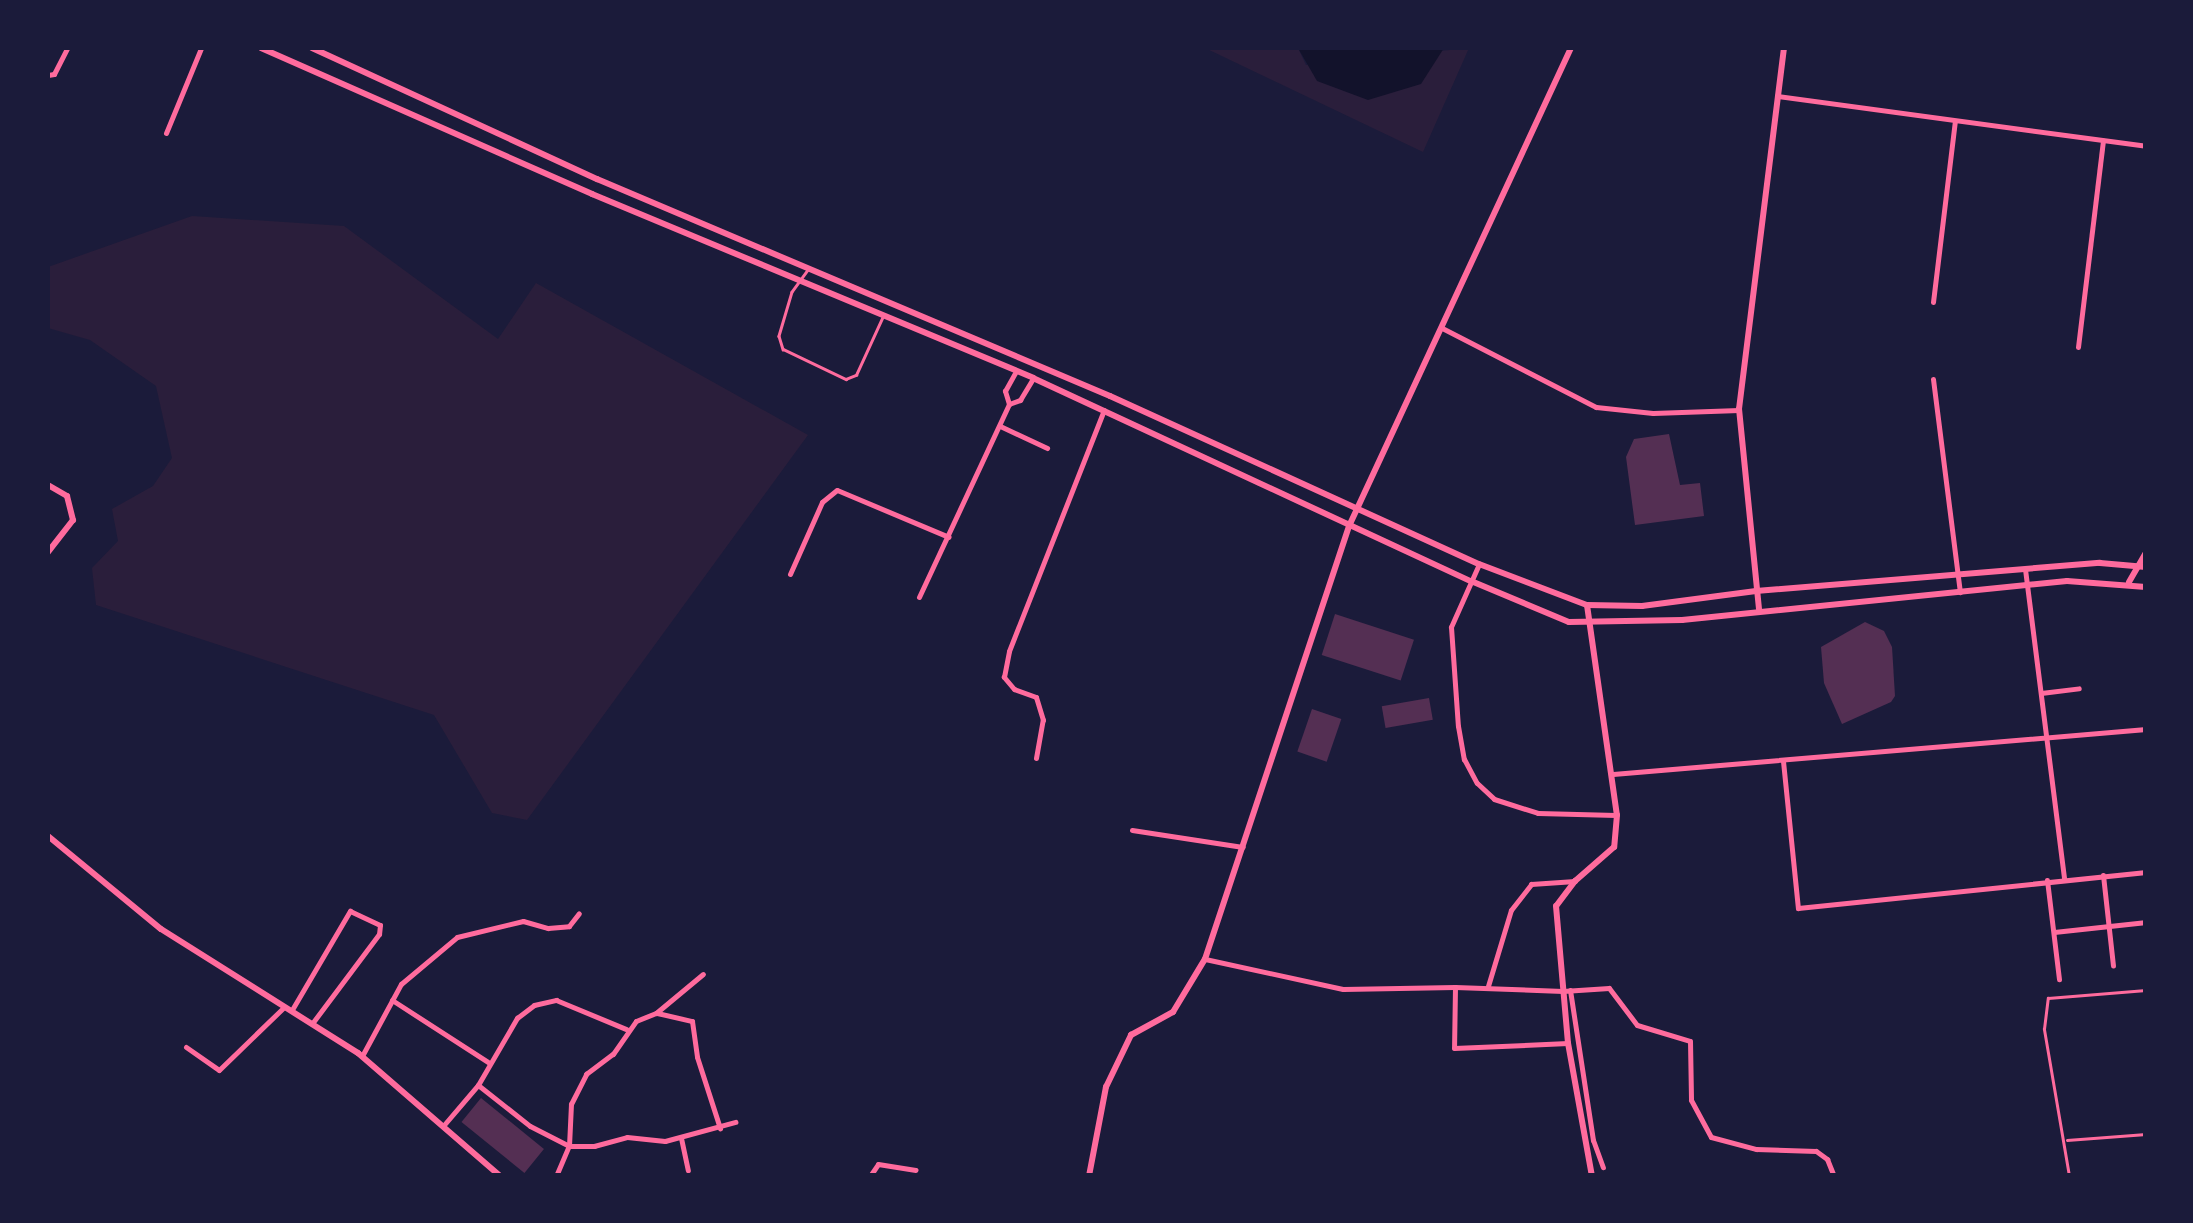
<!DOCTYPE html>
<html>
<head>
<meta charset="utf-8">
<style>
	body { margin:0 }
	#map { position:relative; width:2193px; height:1223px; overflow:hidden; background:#1b1b3a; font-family:"Golos Text",sans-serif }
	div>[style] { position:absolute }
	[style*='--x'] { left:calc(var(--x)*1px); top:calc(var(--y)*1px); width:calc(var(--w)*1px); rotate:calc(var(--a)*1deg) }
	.green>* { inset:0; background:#2a1e3b }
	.water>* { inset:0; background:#12122b }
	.building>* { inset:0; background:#542f53; transform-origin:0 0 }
	.service>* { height:2.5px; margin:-1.25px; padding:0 1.25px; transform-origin:1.25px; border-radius:1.25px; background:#ff6b9d }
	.minor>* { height:5px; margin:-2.5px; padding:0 2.5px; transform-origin:2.5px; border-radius:2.5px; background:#ff6b9d }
	.tertiary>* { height:6px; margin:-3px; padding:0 3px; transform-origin:3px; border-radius:3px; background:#ff6b9d }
	.secondary>* { height:6px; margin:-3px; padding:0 3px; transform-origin:3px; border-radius:3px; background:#ff6b9d }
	span { translate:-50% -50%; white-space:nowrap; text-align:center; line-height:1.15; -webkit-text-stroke:8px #1b1b3a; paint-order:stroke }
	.frame { position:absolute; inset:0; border:50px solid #1b1b3a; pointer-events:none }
</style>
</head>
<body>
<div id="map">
	<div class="green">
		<div style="clip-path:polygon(1205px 48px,1298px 48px,1306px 65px,1469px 48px,1423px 152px)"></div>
		<div style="clip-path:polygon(192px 216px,344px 226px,498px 339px,536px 283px,808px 435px,527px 820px,492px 813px,434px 715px,96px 605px,92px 568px,118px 541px,112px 509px,153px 486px,172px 458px,156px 386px,90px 340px,48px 328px,48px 267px)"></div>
	</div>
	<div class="water">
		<div style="clip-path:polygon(1298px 48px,1444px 48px,1421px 84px,1368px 100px,1317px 81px)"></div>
	</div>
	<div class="building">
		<div style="clip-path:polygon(1669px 434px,1680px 485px,1700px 483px,1704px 516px,1635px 525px,1626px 457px,1634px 439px)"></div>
		<div style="left:1335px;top:614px;width:83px;height:43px;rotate:18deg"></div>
		<div style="clip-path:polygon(1865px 622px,1884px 631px,1892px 647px,1895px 696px,1891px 702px,1842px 724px,1824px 683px,1821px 647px)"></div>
		<div style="left:1429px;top:698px;width:22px;height:48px;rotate:80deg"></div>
		<div style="left:1312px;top:709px;width:31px;height:45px;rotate:19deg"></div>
		<div style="left:481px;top:1098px;width:81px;height:31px;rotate:39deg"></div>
	</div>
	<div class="service">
		<div style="--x:808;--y:270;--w:27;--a:126"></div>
		<div style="--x:792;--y:292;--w:46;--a:106.5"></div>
		<div style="--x:779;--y:336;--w:14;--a:73"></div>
		<div style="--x:783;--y:349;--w:70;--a:25.5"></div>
		<div style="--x:846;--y:379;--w:11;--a:-22"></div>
		<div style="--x:856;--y:375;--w:65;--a:-65.4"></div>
		<div style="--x:2067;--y:1140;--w:79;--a:-4.3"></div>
		<div style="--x:2069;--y:1176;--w:149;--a:-99.7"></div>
		<div style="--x:2044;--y:1029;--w:31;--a:-83"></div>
		<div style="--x:2048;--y:998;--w:98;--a:-4.7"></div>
	</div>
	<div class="minor">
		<div style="--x:48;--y:75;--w:6;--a:-9"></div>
		<div style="--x:54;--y:74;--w:29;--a:-63"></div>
		<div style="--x:1777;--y:96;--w:372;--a:7.7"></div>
		<div style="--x:166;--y:133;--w:92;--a:-67.6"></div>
		<div style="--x:1933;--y:302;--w:182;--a:-83.1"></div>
		<div style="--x:1442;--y:328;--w:173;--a:27.2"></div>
		<div style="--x:1596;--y:407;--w:57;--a:6"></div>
		<div style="--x:1653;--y:413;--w:86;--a:-2"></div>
		<div style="--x:2078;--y:347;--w:208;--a:-83.1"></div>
		<div style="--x:1933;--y:379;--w:215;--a:82.8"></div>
		<div style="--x:1009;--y:404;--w:14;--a:-107"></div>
		<div style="--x:1005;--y:391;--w:23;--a:-61"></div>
		<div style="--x:1000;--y:426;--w:52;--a:25.1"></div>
		<div style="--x:1479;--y:564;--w:69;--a:114"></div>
		<div style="--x:1451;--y:627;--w:99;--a:86"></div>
		<div style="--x:1458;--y:726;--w:34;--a:80"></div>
		<div style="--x:1464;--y:759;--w:27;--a:62"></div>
		<div style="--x:1477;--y:783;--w:23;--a:43"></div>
		<div style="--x:1494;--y:799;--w:46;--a:17.7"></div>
		<div style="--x:1538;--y:813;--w:78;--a:1.5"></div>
		<div style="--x:2025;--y:569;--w:312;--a:82.8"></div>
		<div style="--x:790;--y:574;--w:79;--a:-66"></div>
		<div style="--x:822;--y:502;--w:19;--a:-39"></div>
		<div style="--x:837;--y:490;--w:121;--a:22.8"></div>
		<div style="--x:919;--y:597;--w:213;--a:-65"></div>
		<div style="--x:1009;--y:404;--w:12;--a:-20"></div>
		<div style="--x:1020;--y:400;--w:26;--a:-59"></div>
		<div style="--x:2041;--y:693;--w:38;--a:-7"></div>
		<div style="--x:1036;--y:758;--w:39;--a:-80"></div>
		<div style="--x:1043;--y:720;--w:24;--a:-107"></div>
		<div style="--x:1036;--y:697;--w:23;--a:-160"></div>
		<div style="--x:1014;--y:689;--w:16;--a:-130"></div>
		<div style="--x:1004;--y:677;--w:26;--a:-79"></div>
		<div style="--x:1009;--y:651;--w:259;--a:-68.5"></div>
		<div style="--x:1783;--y:761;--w:148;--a:84.2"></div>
		<div style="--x:1798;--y:908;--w:350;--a:-5.9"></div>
		<div style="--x:1613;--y:774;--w:535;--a:-4.83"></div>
		<div style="--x:1132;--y:830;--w:112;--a:8.7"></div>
		<div style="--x:2103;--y:875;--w:91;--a:83.7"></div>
		<div style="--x:2047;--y:880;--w:100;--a:83.1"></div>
		<div style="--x:2054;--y:932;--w:93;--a:-6.2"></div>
		<div style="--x:1205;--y:959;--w:141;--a:12.3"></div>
		<div style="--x:1343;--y:989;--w:112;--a:-1"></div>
		<div style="--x:1455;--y:987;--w:61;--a:90.9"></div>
		<div style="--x:1454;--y:1048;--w:114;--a:-2.5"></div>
		<div style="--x:1488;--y:986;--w:79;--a:-73.2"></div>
		<div style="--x:1511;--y:910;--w:33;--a:-52"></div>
		<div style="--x:1531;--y:884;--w:44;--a:-3.9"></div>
		<div style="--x:1455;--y:987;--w:108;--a:2.1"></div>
		<div style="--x:1563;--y:991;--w:46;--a:-3.7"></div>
		<div style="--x:1609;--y:988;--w:46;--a:52.9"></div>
		<div style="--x:1637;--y:1025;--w:55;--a:16.8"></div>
		<div style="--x:1690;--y:1041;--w:59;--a:89"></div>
		<div style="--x:1691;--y:1100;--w:42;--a:61.6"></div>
		<div style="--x:1711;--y:1137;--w:47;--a:14.9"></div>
		<div style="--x:1756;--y:1149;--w:60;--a:1.9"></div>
		<div style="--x:1816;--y:1151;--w:14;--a:36"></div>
		<div style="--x:1827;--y:1159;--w:18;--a:68"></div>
		<div style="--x:1570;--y:990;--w:152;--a:81.3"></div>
		<div style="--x:1593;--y:1140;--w:29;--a:70"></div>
		<div style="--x:392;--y:1000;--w:114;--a:32.9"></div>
		<div style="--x:293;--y:1008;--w:113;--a:-59.6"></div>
		<div style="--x:350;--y:911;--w:33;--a:25"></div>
		<div style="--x:380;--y:925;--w:9;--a:96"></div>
		<div style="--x:379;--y:934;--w:109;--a:126.8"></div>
		<div style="--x:657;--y:1013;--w:36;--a:13"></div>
		<div style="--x:692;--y:1021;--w:36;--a:82"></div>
		<div style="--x:697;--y:1057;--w:75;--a:72.1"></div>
		<div style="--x:186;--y:1047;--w:40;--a:34.9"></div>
		<div style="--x:219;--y:1070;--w:91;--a:-44.1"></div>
		<div style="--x:362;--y:1056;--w:82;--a:-61.6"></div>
		<div style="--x:401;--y:984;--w:73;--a:-40"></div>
		<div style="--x:457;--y:937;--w:68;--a:-13.6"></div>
		<div style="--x:523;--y:921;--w:26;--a:16"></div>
		<div style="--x:548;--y:928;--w:21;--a:-5"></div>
		<div style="--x:569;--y:926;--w:16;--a:-52"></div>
		<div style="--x:478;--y:1085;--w:66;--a:38.3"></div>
		<div style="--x:530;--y:1126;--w:44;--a:27.1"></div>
		<div style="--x:569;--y:1146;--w:25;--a:0"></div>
		<div style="--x:594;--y:1146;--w:34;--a:-15"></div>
		<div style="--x:627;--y:1137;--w:38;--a:6"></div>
		<div style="--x:665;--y:1141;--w:73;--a:-15.2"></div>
		<div style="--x:443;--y:1126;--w:54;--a:-49.5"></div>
		<div style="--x:478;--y:1085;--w:78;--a:-59.8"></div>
		<div style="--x:517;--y:1018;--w:21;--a:-37"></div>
		<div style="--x:534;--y:1005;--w:23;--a:-13"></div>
		<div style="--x:556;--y:1000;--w:76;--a:22.5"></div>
		<div style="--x:681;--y:1138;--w:33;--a:78"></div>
		<div style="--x:556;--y:1176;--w:33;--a:-67"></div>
		<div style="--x:569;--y:1146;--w:42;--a:-87.3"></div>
		<div style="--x:571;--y:1104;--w:34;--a:-63"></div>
		<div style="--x:586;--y:1074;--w:34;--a:-37"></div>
		<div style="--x:613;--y:1054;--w:40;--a:-55.1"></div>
		<div style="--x:636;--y:1021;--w:22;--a:-22"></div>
		<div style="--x:656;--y:1013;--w:61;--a:-39.7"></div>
		<div style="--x:870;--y:1176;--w:14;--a:-56"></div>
		<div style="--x:878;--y:1164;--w:38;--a:9"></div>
	</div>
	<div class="tertiary">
		<div style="--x:2129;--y:582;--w:34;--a:-60"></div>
		<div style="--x:1587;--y:605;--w:212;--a:81.9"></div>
		<div style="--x:1617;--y:815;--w:32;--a:95"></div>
		<div style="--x:1614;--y:847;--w:52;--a:138.9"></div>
		<div style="--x:1575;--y:881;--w:31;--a:127"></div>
		<div style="--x:1556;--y:906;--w:138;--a:85"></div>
		<div style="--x:1568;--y:1043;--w:135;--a:79.8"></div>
		<div style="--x:1759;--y:609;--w:201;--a:-95.7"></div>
		<div style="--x:1739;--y:409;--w:364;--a:-82.9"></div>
		<div style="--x:1089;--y:1176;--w:91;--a:-79.2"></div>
		<div style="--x:1106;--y:1087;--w:58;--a:-64.3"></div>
		<div style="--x:1131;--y:1035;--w:48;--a:-28.7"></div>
		<div style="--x:1173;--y:1012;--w:62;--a:-58.9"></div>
		<div style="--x:1205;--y:959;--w:459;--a:-71.6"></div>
	</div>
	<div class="secondary">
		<div style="--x:261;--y:48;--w:362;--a:23.8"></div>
		<div style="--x:592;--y:194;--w:478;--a:22.6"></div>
		<div style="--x:1033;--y:378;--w:483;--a:24.9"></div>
		<div style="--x:1471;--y:581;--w:106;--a:22.7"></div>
		<div style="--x:1569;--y:622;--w:113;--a:-1"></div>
		<div style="--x:1682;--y:620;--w:387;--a:-5.8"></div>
		<div style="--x:2067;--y:581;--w:79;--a:4.3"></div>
		<div style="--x:312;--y:48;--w:314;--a:24.7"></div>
		<div style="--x:597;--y:179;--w:557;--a:22.93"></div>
		<div style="--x:1110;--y:396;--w:405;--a:24.5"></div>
		<div style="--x:1479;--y:564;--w:116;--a:20.8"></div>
		<div style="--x:1587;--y:605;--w:55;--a:1"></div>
		<div style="--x:1642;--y:606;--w:115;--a:-7.5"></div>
		<div style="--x:1756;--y:591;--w:345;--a:-4.7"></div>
		<div style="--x:2100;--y:563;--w:46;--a:5"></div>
		<div style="--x:48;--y:485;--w:22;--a:30"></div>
		<div style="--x:67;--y:496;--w:25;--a:76"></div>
		<div style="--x:73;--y:520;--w:41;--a:128"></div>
		<div style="--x:1350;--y:524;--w:525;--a:-65.1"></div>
		<div style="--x:48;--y:836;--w:146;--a:39.5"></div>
		<div style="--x:161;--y:929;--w:233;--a:32.2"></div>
		<div style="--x:358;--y:1053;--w:188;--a:40.9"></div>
	</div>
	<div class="frame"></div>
</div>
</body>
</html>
